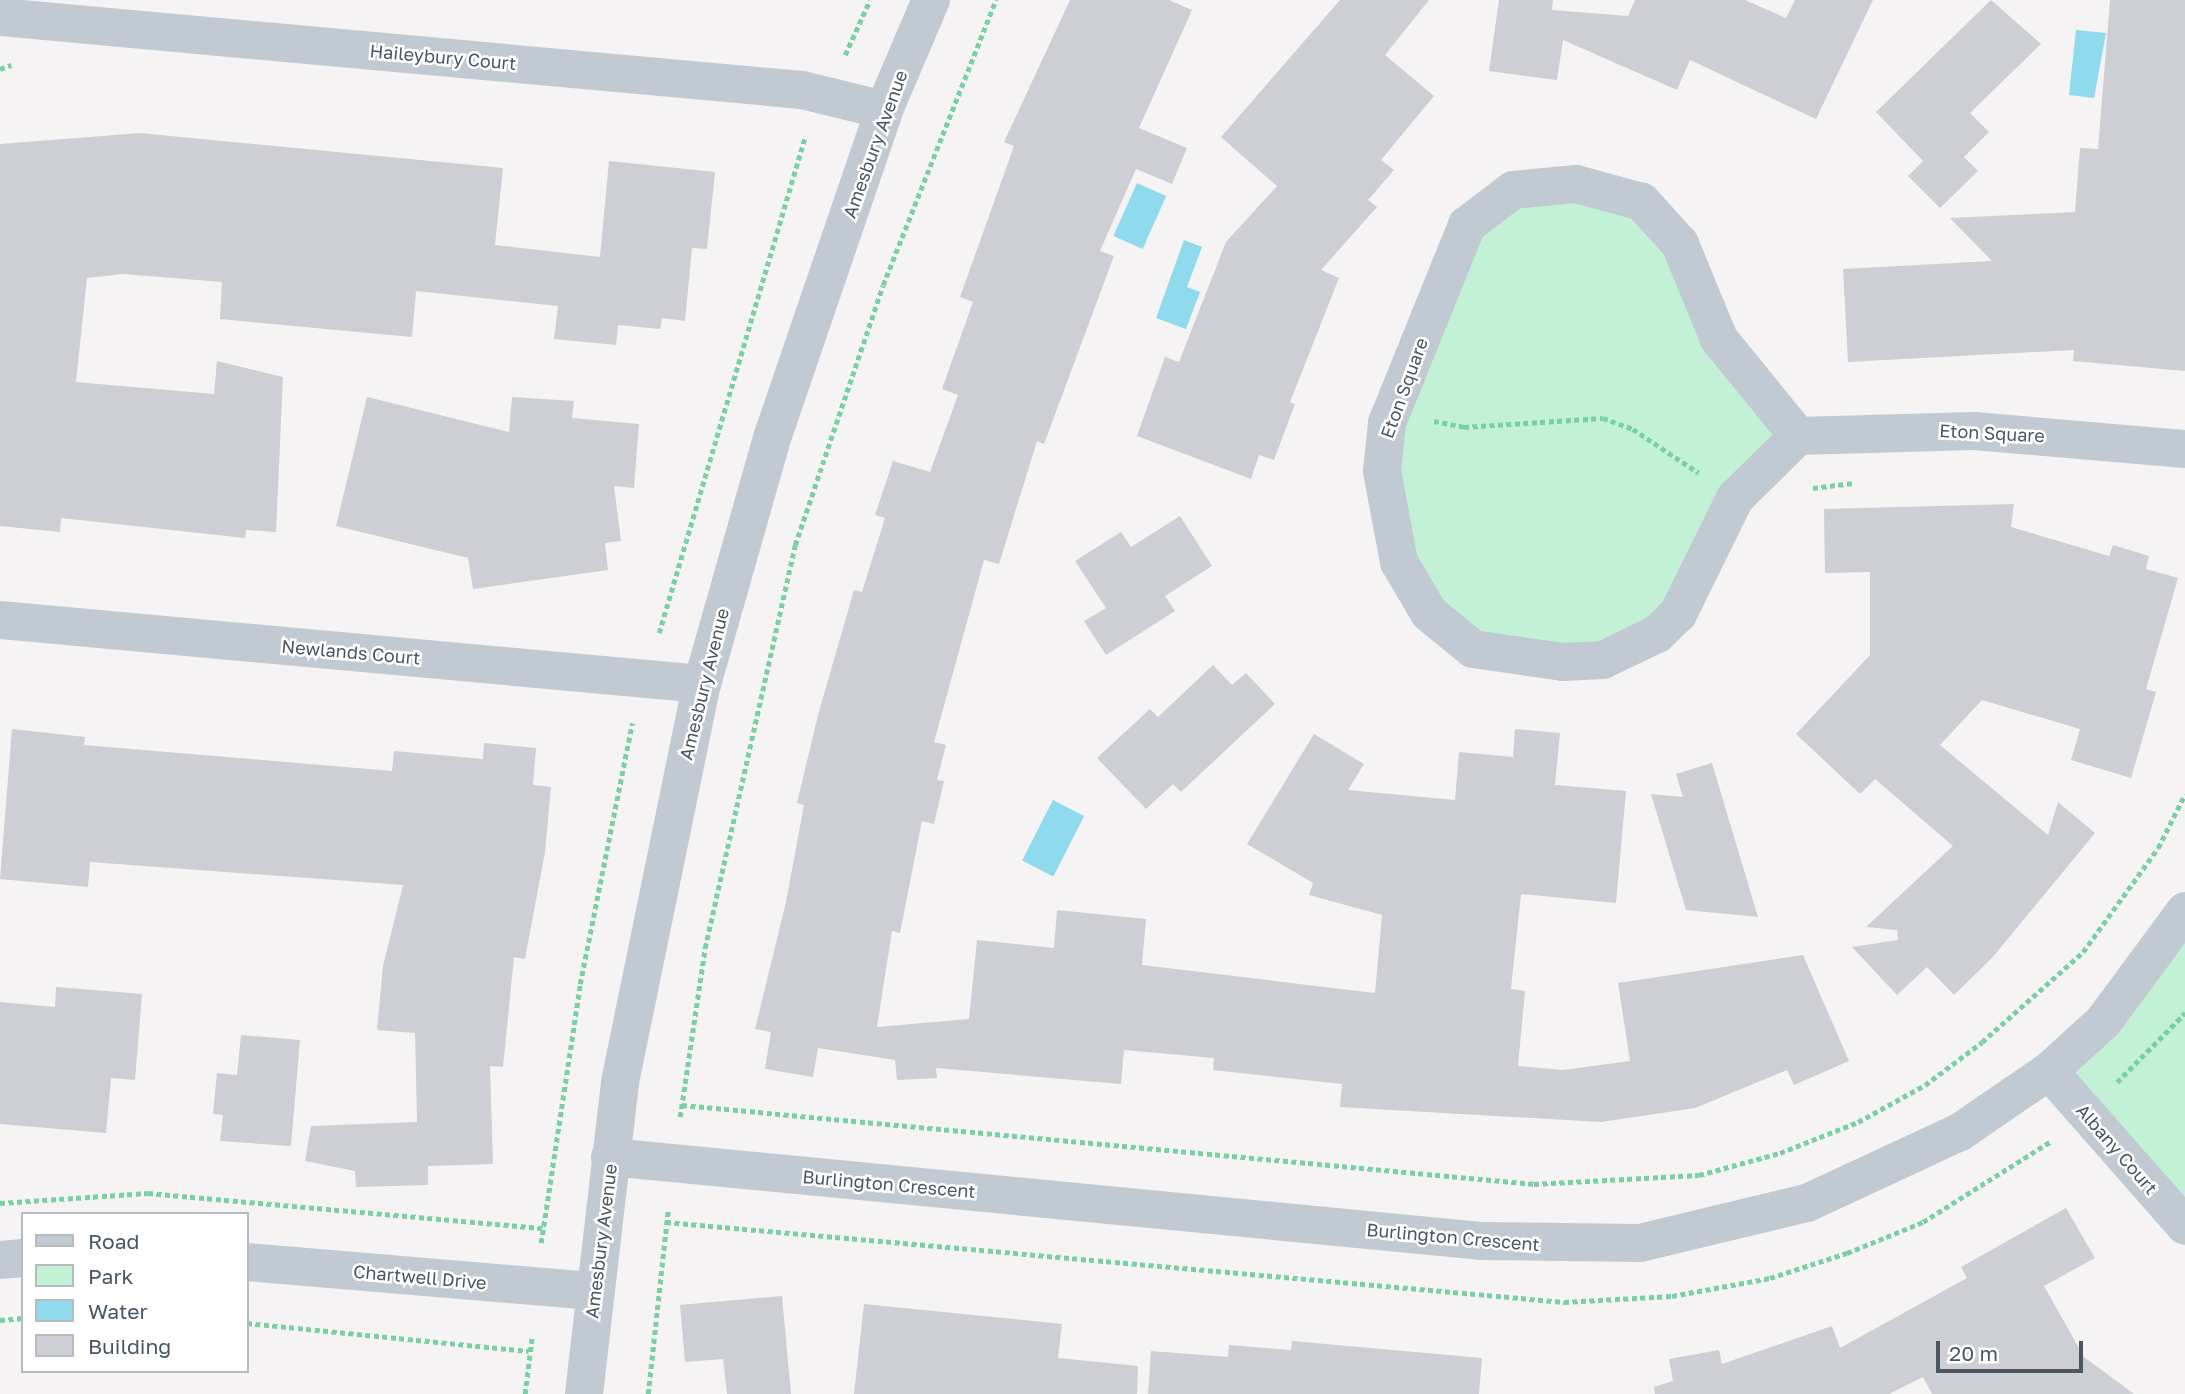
<!DOCTYPE html>
<html>
<head>
<meta charset="utf-8">
<style>
	body { margin:0 }
	#map { position:relative; width:2185px; height:1394px; overflow:hidden; background:#f5f3f3; font-family:"Golos Text",sans-serif }
	div>[style] { position:absolute }
	[style*='--x'] { left:calc(var(--x)*1px); top:calc(var(--y)*1px); width:calc(var(--w)*1px); rotate:calc(var(--a)*1deg) }
	.green>* { inset:0; background:#c3f1d5 }
	.water>* { inset:0; background:#90daee; transform-origin:0 0 }
	.building>* { inset:0; background:#cdcfd5 }
	.path>* { height:4.5px; margin-top:-2.25px; transform-origin:0; background:repeating-linear-gradient(90deg,#7ad0a6 0 5px,transparent 0 8.5px) }
	.minor>* { height:38px; margin:-19px; padding:0 19px; transform-origin:19px; border-radius:19px; background:#c1cad2 }
	span { translate:-50% -50%; white-space:nowrap; text-align:center; line-height:1.15; -webkit-text-stroke:5px #fff; paint-order:stroke }
	.street-label { font-size:18px; color:#4a5661 }
	.legend { position:absolute; left:21px; top:1212px; width:228px; height:161px; box-sizing:border-box; background:#fff; border:2px solid #b7bbc0; margin:0; padding:9px 12px; list-style:none; font-size:21px; color:#4a5661 }
	.legend li { display:flex; align-items:center; gap:14px; height:35px }
	.legend b { width:35px; border:2px solid #b7bbc0 }
	.scale { position:absolute; left:1936px; top:1341px; width:147px; height:32px; box-sizing:border-box; border:4px solid #4a5661; border-top:0; padding-left:9px; font-size:21px; line-height:24px; white-space:nowrap; color:#4a5661; -webkit-text-stroke:5px #fff; paint-order:stroke }
</style>
</head>
<body>
<div id="map">
	<div class="green">
		<div style="clip-path:polygon(1622px 192px,1798px 436px,1678px 614px,1563px 662px,1429px 613px,1382px 471px,1487px 206px)"></div>
		<div style="clip-path:polygon(2185px 911px,2185px 1226px,2049px 1071px)"></div>
	</div>
	<div class="water">
		<div style="clip-path:polygon(2076px 30px,2106px 33px,2094px 98px,2069px 95px)"></div>
		<div style="left:1137px;top:183px;width:32px;height:58px;rotate:24deg"></div>
		<div style="clip-path:polygon(1184px 240px,1202px 247px,1187px 287px,1200px 292px,1186px 329px,1156px 318px)"></div>
		<div style="left:1053px;top:800px;width:35px;height:68px;rotate:27deg"></div>
	</div>
	<div class="building">
		<div style="clip-path:polygon(1070px 0,1169px 0,1192px 10px,1139px 128px,1187px 148px,1172px 184px,1136px 169px,1100px 251px,1114px 256px,1044px 444px,1037px 441px,999px 564px,984px 560px,934px 742px,946px 745px,937px 780px,944px 781px,934px 824px,922px 821px,900px 933px,892px 931px,877px 1027px,969px 1019px,977px 940px,1054px 948px,1057px 910px,1146px 919px,1142px 965px,1375px 993px,1382px 915px,1309px 895px,1313px 883px,1247px 844px,1314px 734px,1364px 764px,1348px 790px,1455px 800px,1459px 752px,1513px 757px,1515px 729px,1560px 733px,1555px 785px,1626px 791px,1616px 903px,1521px 894px,1511px 989px,1525px 991px,1518px 1066px,1563px 1070px,1630px 1061px,1618px 983px,1803px 955px,1849px 1061px,1794px 1085px,1787px 1070px,1695px 1108px,1601px 1122px,1340px 1107px,1342px 1084px,1213px 1070px,1214px 1058px,1124px 1050px,1121px 1084px,936px 1068px,937px 1078px,897px 1080px,895px 1060px,818px 1048px,813px 1077px,765px 1069px,771px 1032px,755px 1029px,786px 902px,804px 805px,797px 803px,818px 715px,854px 590px,862px 592px,885px 518px,875px 515px,893px 461px,930px 472px,958px 395px,942px 389px,973px 302px,960px 297px,1014px 146px,1004px 142px)"></div>
		<div style="clip-path:polygon(1340px 0,1429px 0,1385px 55px,1434px 96px,1381px 160px,1394px 170px,1368px 200px,1377px 207px,1321px 270px,1339px 278px,1290px 402px,1295px 404px,1274px 460px,1259px 455px,1251px 479px,1137px 436px,1165px 357px,1179px 362px,1226px 242px,1277px 186px,1221px 137px)"></div>
		<div style="clip-path:polygon(1499px 0,1553px 0,1552px 10px,1628px 16px,1635px 0,1745px 0,1786px 18px,1795px 0,1873px 0,1816px 119px,1690px 60px,1677px 90px,1563px 40px,1557px 80px,1489px 71px)"></div>
		<div style="clip-path:polygon(1991px 0,2041px 44px,1970px 113px,1989px 132px,1964px 157px,1978px 171px,1940px 208px,1908px 176px,1923px 161px,1876px 112px)"></div>
		<div style="clip-path:polygon(2110px 0,2185px 0,2185px 371px,2073px 361px,2074px 350px,1848px 362px,1843px 269px,1992px 261px,1950px 218px,2075px 212px,2080px 148px,2098px 149px)"></div>
		<div style="clip-path:polygon(140px 133px,503px 168px,495px 245px,600px 257px,609px 161px,715px 172px,707px 249px,692px 248px,685px 321px,662px 318px,660px 329px,618px 325px,616px 345px,554px 339px,558px 306px,416px 291px,412px 337px,220px 319px,222px 282px,123px 274px,87px 278px,76px 382px,214px 394px,217px 361px,283px 377px,276px 532px,246px 530px,245px 538px,61px 518px,60px 532px,0 526px,0 144px)"></div>
		<div style="clip-path:polygon(367px 397px,509px 432px,512px 397px,574px 401px,572px 418px,639px 424px,634px 488px,614px 486px,621px 541px,605px 543px,608px 570px,473px 589px,468px 558px,336px 526px)"></div>
		<div style="clip-path:polygon(2014px 504px,2011px 527px,2109px 556px,2113px 545px,2149px 556px,2146px 569px,2178px 578px,2146px 689px,2156px 692px,2131px 778px,2071px 760px,2080px 729px,1982px 700px,1940px 745px,2048px 835px,2058px 802px,2095px 833px,1992px 958px,1954px 995px,1927px 967px,1897px 995px,1852px 947px,1898px 940px,1897px 930px,1866px 927px,1953px 846px,1875px 779px,1860px 794px,1796px 734px,1870px 655px,1870px 572px,1825px 573px,1824px 509px)"></div>
		<div style="clip-path:polygon(1180px 516px,1212px 566px,1165px 596px,1175px 611px,1106px 655px,1084px 621px,1106px 608px,1075px 561px,1121px 532px,1131px 547px)"></div>
		<div style="clip-path:polygon(1213px 665px,1232px 685px,1246px 673px,1275px 704px,1181px 792px,1173px 784px,1146px 809px,1097px 758px,1150px 709px,1158px 717px)"></div>
		<div style="clip-path:polygon(12px 729px,85px 737px,84px 745px,392px 771px,394px 751px,483px 759px,484px 743px,536px 748px,533px 785px,551px 787px,545px 852px,525px 959px,514px 957px,503px 1067px,490px 1066px,493px 1164px,428px 1166px,428px 1185px,356px 1187px,355px 1171px,305px 1161px,311px 1126px,417px 1122px,415px 1033px,377px 1030px,383px 966px,403px 885px,90px 862px,88px 887px,0 879px)"></div>
		<div style="clip-path:polygon(1712px 763px,1729px 820px,1758px 917px,1686px 910px,1651px 794px,1683px 797px,1676px 774px)"></div>
		<div style="clip-path:polygon(56px 987px,142px 994px,135px 1080px,111px 1078px,106px 1133px,0 1124px,0 1002px,55px 1007px)"></div>
		<div style="clip-path:polygon(241px 1035px,300px 1040px,291px 1146px,220px 1141px,223px 1115px,213px 1114px,217px 1073px,237px 1075px)"></div>
		<div style="clip-path:polygon(2066px 1208px,2095px 1258px,2044px 1286px,2084px 1357px,2134px 1394px,1932px 1394px,1923px 1377px,1889px 1394px,1655px 1394px,1654px 1387px,1673px 1381px,1669px 1359px,1719px 1350px,1722px 1364px,1832px 1326px,1840px 1348px,1967px 1278px,1961px 1267px)"></div>
		<div style="clip-path:polygon(782px 1296px,791px 1394px,727px 1394px,723px 1359px,685px 1362px,680px 1305px)"></div>
		<div style="clip-path:polygon(864px 1304px,1062px 1324px,1058px 1358px,1138px 1366px,1137px 1394px,854px 1394px)"></div>
		<div style="clip-path:polygon(1292px 1341px,1482px 1358px,1479px 1394px,1148px 1394px,1151px 1351px,1228px 1357px,1229px 1345px,1291px 1350px)"></div>
	</div>
	<div class="path">
		<div style="--x:845;--y:55;--w:60;--a:-65.6"></div>
		<div style="--x:0;--y:69;--w:12;--a:-20"></div>
		<div style="--x:1434;--y:421;--w:31;--a:11"></div>
		<div style="--x:1464;--y:427;--w:139;--a:-3.7"></div>
		<div style="--x:1603;--y:418;--w:32;--a:20"></div>
		<div style="--x:1633;--y:429;--w:79;--a:33.7"></div>
		<div style="--x:1813;--y:488;--w:40;--a:-7.1"></div>
		<div style="--x:659;--y:633;--w:517;--a:-73.6"></div>
		<div style="--x:2117;--y:1082;--w:97;--a:-45.4"></div>
		<div style="--x:682;--y:1105;--w:856;--a:5.3"></div>
		<div style="--x:1534;--y:1184;--w:165;--a:-3.1"></div>
		<div style="--x:1699;--y:1175;--w:84;--a:-15.2"></div>
		<div style="--x:1780;--y:1153;--w:84;--a:-21.7"></div>
		<div style="--x:1858;--y:1122;--w:77;--a:-28.9"></div>
		<div style="--x:1925;--y:1085;--w:71;--a:-37"></div>
		<div style="--x:1982;--y:1042;--w:135;--a:-41.7"></div>
		<div style="--x:2083;--y:952;--w:128;--a:-54.2"></div>
		<div style="--x:2158;--y:848;--w:60;--a:-63.4"></div>
		<div style="--x:680;--y:1117;--w:171;--a:-81.6"></div>
		<div style="--x:705;--y:948;--w:413;--a:-77.4"></div>
		<div style="--x:795;--y:545;--w:274;--a:-71.3"></div>
		<div style="--x:883;--y:285;--w:307;--a:-68.4"></div>
		<div style="--x:0;--y:1203;--w:148;--a:-3.9"></div>
		<div style="--x:148;--y:1193;--w:397;--a:5.1"></div>
		<div style="--x:666;--y:1222;--w:902;--a:5.09"></div>
		<div style="--x:1564;--y:1302;--w:108;--a:-3.2"></div>
		<div style="--x:1672;--y:1296;--w:100;--a:-10.4"></div>
		<div style="--x:1770;--y:1278;--w:81;--a:-18"></div>
		<div style="--x:1847;--y:1253;--w:82;--a:-22.2"></div>
		<div style="--x:1923;--y:1222;--w:151;--a:-32.3"></div>
		<div style="--x:541;--y:1243;--w:262;--a:-81.4"></div>
		<div style="--x:580;--y:984;--w:266;--a:-78.7"></div>
		<div style="--x:0;--y:1320;--w:23;--a:-5"></div>
		<div style="--x:247;--y:1323;--w:283;--a:5.7"></div>
		<div style="--x:525;--y:1394;--w:58;--a:-83.1"></div>
		<div style="--x:648;--y:1394;--w:186;--a:-83.8"></div>
	</div>
	<div class="minor">
		<div style="--x:0;--y:17;--w:805;--a:5.2"></div>
		<div style="--x:802;--y:90;--w:84;--a:13.7"></div>
		<div style="--x:1798;--y:436;--w:125;--a:-129.2"></div>
		<div style="--x:1719;--y:339;--w:103;--a:-112.3"></div>
		<div style="--x:1680;--y:244;--w:57;--a:-132.1"></div>
		<div style="--x:1642;--y:202;--w:68;--a:-164.7"></div>
		<div style="--x:1576;--y:184;--w:63;--a:174.6"></div>
		<div style="--x:1513;--y:190;--w:58;--a:142.7"></div>
		<div style="--x:1467;--y:225;--w:214;--a:112"></div>
		<div style="--x:1387;--y:423;--w:48;--a:95.9"></div>
		<div style="--x:1382;--y:471;--w:93;--a:79.4"></div>
		<div style="--x:1399;--y:562;--w:59;--a:59.5"></div>
		<div style="--x:1429;--y:613;--w:57;--a:39.3"></div>
		<div style="--x:1473;--y:649;--w:91;--a:8.2"></div>
		<div style="--x:1563;--y:662;--w:40;--a:-2.9"></div>
		<div style="--x:1603;--y:660;--w:60;--a:-25.7"></div>
		<div style="--x:1657;--y:634;--w:29;--a:-44"></div>
		<div style="--x:1678;--y:614;--w:129;--a:-63.8"></div>
		<div style="--x:1735;--y:498;--w:88;--a:-44.5"></div>
		<div style="--x:1798;--y:436;--w:176;--a:-1.6"></div>
		<div style="--x:1974;--y:431;--w:212;--a:4.9"></div>
		<div style="--x:0;--y:620;--w:705;--a:5.21"></div>
		<div style="--x:2049;--y:1071;--w:206;--a:48.7"></div>
		<div style="--x:610;--y:1157;--w:877;--a:5.5"></div>
		<div style="--x:1483;--y:1241;--w:157;--a:0.7"></div>
		<div style="--x:1640;--y:1243;--w:172;--a:-13.5"></div>
		<div style="--x:1807;--y:1203;--w:169;--a:-24.9"></div>
		<div style="--x:1960;--y:1132;--w:108;--a:-34.4"></div>
		<div style="--x:2049;--y:1071;--w:73;--a:-42.2"></div>
		<div style="--x:2103;--y:1022;--w:138;--a:-53.5"></div>
		<div style="--x:0;--y:1260;--w:23;--a:-5"></div>
		<div style="--x:247;--y:1262;--w:348;--a:4.8"></div>
		<div style="--x:584;--y:1394;--w:314;--a:-83.4"></div>
		<div style="--x:620;--y:1082;--w:406;--a:-78.4"></div>
		<div style="--x:702;--y:684;--w:256;--a:-74.1"></div>
		<div style="--x:772;--y:438;--w:347;--a:-71.1"></div>
		<div style="--x:884;--y:110;--w:120;--a:-66.9"></div>
	</div>
	<div class="street-label">
		<span style="left:443px;top:57px;rotate:5deg">Haileybury Court</span>
		<span style="left:875px;top:144px;rotate:-70deg">Amesbury Avenue</span>
		<span style="left:1404px;top:388px;rotate:-70deg">Eton Square</span>
		<span style="left:1992px;top:433px;rotate:3deg">Eton Square</span>
		<span style="left:351px;top:652px;rotate:5deg">Newlands Court</span>
		<span style="left:704px;top:684px;rotate:-76deg">Amesbury Avenue</span>
		<span style="left:2117px;top:1149px;rotate:49deg">Albany Court</span>
		<span style="left:889px;top:1184px;rotate:5deg">Burlington Crescent</span>
		<span style="left:1453px;top:1237px;rotate:5deg">Burlington Crescent</span>
		<span style="left:601px;top:1241px;rotate:-83deg">Amesbury Avenue</span>
		<span style="left:420px;top:1277px;rotate:5deg">Chartwell Drive</span>
	</div>
	<ul class="legend">
	<li><b style="height:9px;background:#c1cad2"></b>Road</li>
	<li><b style="height:19px;background:#c3f1d5"></b>Park</li>
	<li><b style="height:19px;background:#90daee"></b>Water</li>
	<li><b style="height:19px;background:#cdcfd5"></b>Building</li>
	</ul>
	<div class="scale">20 m</div>
</div>
</body>
</html>
